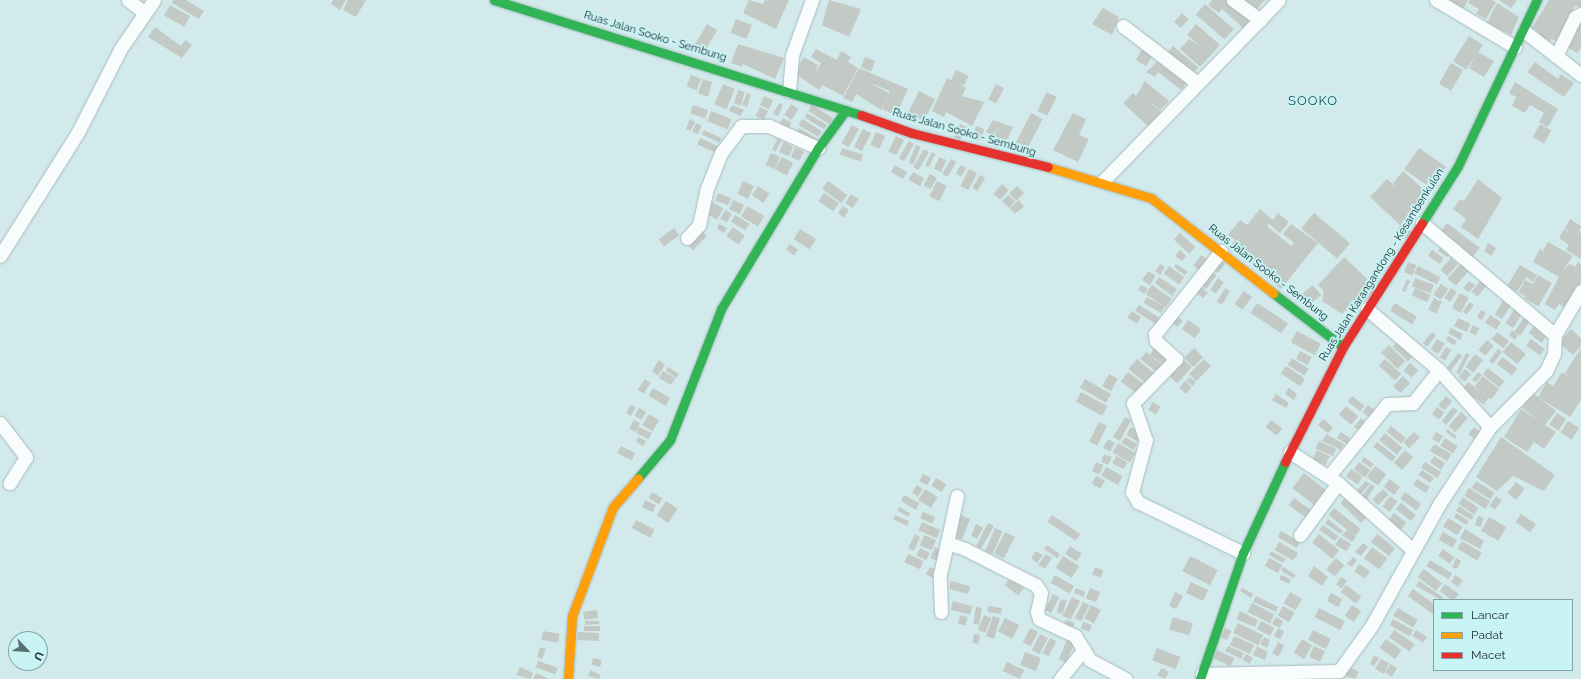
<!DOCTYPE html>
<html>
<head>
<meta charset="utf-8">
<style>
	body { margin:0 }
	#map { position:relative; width:1581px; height:679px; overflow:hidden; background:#d2eaec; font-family:Raleway,sans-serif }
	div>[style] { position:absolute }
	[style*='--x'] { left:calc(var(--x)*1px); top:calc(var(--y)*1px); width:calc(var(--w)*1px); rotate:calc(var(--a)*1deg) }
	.building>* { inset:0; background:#c3cac6; transform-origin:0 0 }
	.roads { filter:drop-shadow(0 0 1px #a8bbbc) drop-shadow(0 0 1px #a8bbbc) }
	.street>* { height:13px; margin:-6.5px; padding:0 6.5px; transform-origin:6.5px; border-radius:6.5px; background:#f8fcfc }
	.fast>* { height:9px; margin:-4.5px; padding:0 4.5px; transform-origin:4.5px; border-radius:4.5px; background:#30b455 }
	.slow>* { height:9px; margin:-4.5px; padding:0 4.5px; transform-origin:4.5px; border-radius:4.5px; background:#ff9f0a }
	.jam>* { height:9px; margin:-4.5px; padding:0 4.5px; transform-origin:4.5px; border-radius:4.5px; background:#e5322d }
	span { translate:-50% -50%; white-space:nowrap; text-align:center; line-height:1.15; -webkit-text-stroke:3.5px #c8f4f6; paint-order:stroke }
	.street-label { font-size:11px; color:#1a2b2c }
	.quarter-label { font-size:13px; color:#234c4e; letter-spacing:1px }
	.legend { position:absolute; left:1433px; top:599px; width:140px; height:72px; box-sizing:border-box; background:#c8f4f6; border:1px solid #82a4a5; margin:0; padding:5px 7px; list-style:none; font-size:12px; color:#1a2b2c }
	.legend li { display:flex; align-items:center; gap:8px; height:20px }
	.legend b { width:20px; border:1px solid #82a4a5 }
	.north { position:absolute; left:8px; top:631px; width:40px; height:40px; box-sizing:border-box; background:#c8f4f6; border:1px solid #82a4a5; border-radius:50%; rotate:115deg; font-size:11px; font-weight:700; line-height:16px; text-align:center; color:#1a2b2c }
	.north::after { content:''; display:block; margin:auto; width:14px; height:18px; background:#5a6e6f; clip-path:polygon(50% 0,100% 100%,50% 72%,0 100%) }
</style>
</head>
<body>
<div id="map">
	<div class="building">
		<div style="clip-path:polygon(173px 0,186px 0,204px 11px,199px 19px,172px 3px)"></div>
		<div style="clip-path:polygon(333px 0,346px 0,340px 10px,331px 4px)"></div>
		<div style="clip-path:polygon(348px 0,366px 0,356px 17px,343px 10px)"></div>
		<div style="clip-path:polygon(749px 0,763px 4px,765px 0,789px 0,776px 29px,743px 13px)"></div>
		<div style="clip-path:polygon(829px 0,861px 9px,849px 37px,822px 25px)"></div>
		<div style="clip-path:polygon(1212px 0,1228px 0,1251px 18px,1243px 28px,1222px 9px,1219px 13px,1208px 5px)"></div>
		<div style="clip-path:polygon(1240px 0,1265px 0,1255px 11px)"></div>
		<div style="clip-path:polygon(1445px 0,1468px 0,1462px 11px)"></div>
		<div style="clip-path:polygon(1470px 0,1492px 0,1496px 2px,1486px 19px,1476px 14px,1479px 9px,1468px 3px)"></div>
		<div style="clip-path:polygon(1499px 0,1517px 0,1511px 8px)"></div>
		<div style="clip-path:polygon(1549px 0,1581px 0,1581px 8px,1575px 5px,1573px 10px,1576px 11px,1558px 42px,1551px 39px,1548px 44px,1536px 38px,1539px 32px,1532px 28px)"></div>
		<div style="clip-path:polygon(1497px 3px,1519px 17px,1511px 35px,1487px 23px)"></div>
		<div style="left:1205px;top:4px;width:38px;height:14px;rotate:41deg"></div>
		<div style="left:170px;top:5px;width:23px;height:12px;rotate:29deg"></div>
		<div style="clip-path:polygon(1103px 8px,1119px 17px,1112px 35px,1092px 24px)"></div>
		<div style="left:1182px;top:13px;width:9px;height:12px;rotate:41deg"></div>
		<div style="left:736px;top:19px;width:17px;height:15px;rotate:21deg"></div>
		<div style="clip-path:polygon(1581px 21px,1581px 48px,1577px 53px,1567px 47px)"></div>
		<div style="left:707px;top:24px;width:12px;height:27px;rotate:31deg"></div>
		<div style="clip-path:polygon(1196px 24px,1220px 45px,1200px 67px,1180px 49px,1189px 39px,1200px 46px,1187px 35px)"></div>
		<div style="clip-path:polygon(155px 27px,181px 46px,185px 40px,192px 45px,182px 58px,148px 37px)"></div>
		<div style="clip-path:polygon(1469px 36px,1483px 45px,1478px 52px,1494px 61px,1484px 77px,1469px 68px,1476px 55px,1466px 70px,1453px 61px)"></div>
		<div style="clip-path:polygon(738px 44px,784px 58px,775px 79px,743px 64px,742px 67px,731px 63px)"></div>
		<div style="left:1173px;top:46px;width:33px;height:11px;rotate:40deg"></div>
		<div style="left:1143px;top:48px;width:12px;height:14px;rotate:31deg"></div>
		<div style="clip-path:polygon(816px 49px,837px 60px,841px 51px,851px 57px,848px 62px,858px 68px,843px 96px,822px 85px,819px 90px,794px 73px,804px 57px,818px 65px,814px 75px,821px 63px,811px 57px)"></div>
		<div style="left:865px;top:57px;width:11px;height:11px;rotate:22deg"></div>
		<div style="clip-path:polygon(1158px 61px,1190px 78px,1181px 90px,1158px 72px,1155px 77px,1146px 72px)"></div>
		<div style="clip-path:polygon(1535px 62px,1558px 79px,1561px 74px,1574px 83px,1564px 97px,1527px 72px)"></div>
		<div style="left:1451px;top:63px;width:14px;height:24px;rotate:30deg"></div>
		<div style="clip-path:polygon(859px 68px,908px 89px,896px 115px,882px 109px,890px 91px,866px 81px,889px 93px,881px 110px,856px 94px,852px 102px,843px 98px)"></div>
		<div style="clip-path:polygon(956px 70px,969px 76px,964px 85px,960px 84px,966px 88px,962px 96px,984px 102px,972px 126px,946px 112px,944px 117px,932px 111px,947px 78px,951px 80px)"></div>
		<div style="left:691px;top:75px;width:11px;height:12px;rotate:22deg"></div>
		<div style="clip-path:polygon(703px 79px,712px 82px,708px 97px,698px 93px)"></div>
		<div style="clip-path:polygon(1145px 81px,1169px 101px,1160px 110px,1146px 98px,1163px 114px,1150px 128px,1123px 103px,1133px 93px,1136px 96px)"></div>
		<div style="clip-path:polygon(1515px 82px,1558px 109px,1548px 127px,1539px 122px,1544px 113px,1530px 105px,1525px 113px,1512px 106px,1516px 97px,1509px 93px)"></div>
		<div style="left:723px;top:84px;width:13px;height:22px;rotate:23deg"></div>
		<div style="left:996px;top:84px;width:9px;height:17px;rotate:27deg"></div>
		<div style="left:738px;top:90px;width:7px;height:14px;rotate:16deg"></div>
		<div style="left:919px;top:91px;width:18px;height:25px;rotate:27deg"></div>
		<div style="left:1047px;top:92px;width:11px;height:21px;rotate:27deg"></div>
		<div style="clip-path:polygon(747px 93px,751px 95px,747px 107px,742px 105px)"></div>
		<div style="left:764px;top:96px;width:10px;height:10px;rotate:24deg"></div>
		<div style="clip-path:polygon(779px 103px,783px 105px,778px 116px,773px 114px)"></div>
		<div style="left:791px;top:104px;width:9px;height:13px;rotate:32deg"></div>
		<div style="left:693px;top:105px;width:16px;height:9px;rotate:18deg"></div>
		<div style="clip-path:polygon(732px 105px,744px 110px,740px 116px,729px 111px)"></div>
		<div style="left:812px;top:105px;width:25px;height:7px;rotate:32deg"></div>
		<div style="left:760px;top:107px;width:9px;height:10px;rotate:27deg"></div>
		<div style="left:711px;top:111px;width:22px;height:11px;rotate:21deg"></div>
		<div style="left:807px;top:113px;width:23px;height:5px;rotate:31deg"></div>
		<div style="left:1031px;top:113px;width:13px;height:34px;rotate:27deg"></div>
		<div style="clip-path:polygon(1073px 113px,1086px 119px,1079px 135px,1089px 139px,1078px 162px,1053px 150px)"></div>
		<div style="left:783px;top:118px;width:10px;height:9px;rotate:29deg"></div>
		<div style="clip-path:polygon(690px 119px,695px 122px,690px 131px,686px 129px)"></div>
		<div style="left:802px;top:119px;width:23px;height:7px;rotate:31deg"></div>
		<div style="clip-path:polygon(993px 120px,1013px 127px,1003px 149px,991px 143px,999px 127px,993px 136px,986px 132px)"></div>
		<div style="clip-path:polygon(696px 123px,702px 126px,698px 134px,692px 132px)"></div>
		<div style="clip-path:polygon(960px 124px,967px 127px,960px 140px,954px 137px)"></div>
		<div style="left:1540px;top:124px;width:13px;height:15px;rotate:29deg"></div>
		<div style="left:852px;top:125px;width:8px;height:21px;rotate:30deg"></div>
		<div style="left:976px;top:126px;width:9px;height:12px;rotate:21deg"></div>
		<div style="left:799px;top:128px;width:22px;height:7px;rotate:30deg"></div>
		<div style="left:863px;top:129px;width:9px;height:20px;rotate:27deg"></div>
		<div style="left:704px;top:130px;width:19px;height:5px;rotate:25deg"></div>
		<div style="left:876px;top:132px;width:10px;height:14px;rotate:24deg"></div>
		<div style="left:896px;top:136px;width:9px;height:17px;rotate:27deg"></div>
		<div style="left:700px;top:138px;width:20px;height:7px;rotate:24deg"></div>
		<div style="left:778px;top:138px;width:4px;height:13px;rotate:27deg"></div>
		<div style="left:909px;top:141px;width:6px;height:20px;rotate:31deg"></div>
		<div style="clip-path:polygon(784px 142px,793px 147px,789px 156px,779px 152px)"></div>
		<div style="left:916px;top:145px;width:5px;height:19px;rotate:22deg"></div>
		<div style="clip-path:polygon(795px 147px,804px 152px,799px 161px,791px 157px)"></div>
		<div style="left:842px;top:148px;width:22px;height:7px;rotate:18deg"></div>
		<div style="left:1419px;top:148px;width:33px;height:26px;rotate:35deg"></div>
		<div style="left:924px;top:149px;width:6px;height:21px;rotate:31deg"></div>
		<div style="left:932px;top:152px;width:4px;height:15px;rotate:27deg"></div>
		<div style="left:771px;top:153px;width:10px;height:13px;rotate:24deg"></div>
		<div style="left:782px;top:157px;width:13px;height:14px;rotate:29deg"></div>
		<div style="left:939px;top:157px;width:8px;height:13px;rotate:23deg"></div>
		<div style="left:951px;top:159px;width:6px;height:17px;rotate:31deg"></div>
		<div style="left:895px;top:165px;width:14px;height:8px;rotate:30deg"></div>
		<div style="left:961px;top:165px;width:6px;height:10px;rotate:31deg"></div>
		<div style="left:969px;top:169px;width:9px;height:19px;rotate:27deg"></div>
		<div style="clip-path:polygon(1403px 171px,1430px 195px,1412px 217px,1409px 214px,1400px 225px,1370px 197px,1387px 179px,1397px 188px,1393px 183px)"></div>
		<div style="left:913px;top:172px;width:13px;height:9px;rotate:29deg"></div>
		<div style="left:930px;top:174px;width:8px;height:13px;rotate:30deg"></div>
		<div style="left:980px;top:175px;width:6px;height:15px;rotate:31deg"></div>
		<div style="clip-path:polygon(1478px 179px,1502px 198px,1478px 239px,1461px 227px,1466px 219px,1453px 209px,1460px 199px,1464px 201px)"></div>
		<div style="left:743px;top:181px;width:12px;height:14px;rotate:24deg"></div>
		<div style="left:828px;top:181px;width:24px;height:10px;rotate:36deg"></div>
		<div style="left:937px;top:181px;width:11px;height:17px;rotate:27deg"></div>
		<div style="left:1002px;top:184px;width:9px;height:13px;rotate:41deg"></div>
		<div style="left:758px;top:186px;width:14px;height:11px;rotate:34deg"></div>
		<div style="left:1017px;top:186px;width:10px;height:11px;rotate:45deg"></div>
		<div style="left:718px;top:193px;width:14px;height:8px;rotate:21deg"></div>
		<div style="left:824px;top:193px;width:18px;height:10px;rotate:34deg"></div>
		<div style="left:851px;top:194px;width:9px;height:11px;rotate:32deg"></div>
		<div style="clip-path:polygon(1008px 195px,1015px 201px,1009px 208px,1002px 201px)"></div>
		<div style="left:733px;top:200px;width:12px;height:10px;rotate:24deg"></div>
		<div style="left:1019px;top:200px;width:8px;height:12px;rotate:50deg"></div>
		<div style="left:712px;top:202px;width:13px;height:13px;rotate:29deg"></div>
		<div style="left:747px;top:206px;width:20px;height:12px;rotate:30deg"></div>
		<div style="clip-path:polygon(843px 206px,849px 210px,844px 218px,838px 213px)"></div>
		<div style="clip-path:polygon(1260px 209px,1273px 220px,1278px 213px,1289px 222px,1280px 233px,1269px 224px,1267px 226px,1291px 246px,1294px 243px,1283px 234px,1291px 224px,1318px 243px,1281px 289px,1266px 277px,1272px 270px,1230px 246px,1235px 240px,1228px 235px,1240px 220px,1247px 225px)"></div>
		<div style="clip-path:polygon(725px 210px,732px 214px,727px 222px,720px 219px)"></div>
		<div style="left:1314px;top:213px;width:47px;height:20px;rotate:40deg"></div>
		<div style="left:735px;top:215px;width:17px;height:8px;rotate:31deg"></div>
		<div style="clip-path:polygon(1570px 219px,1581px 226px,1577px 236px,1581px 230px,1581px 259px,1566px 250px,1569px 245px,1559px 238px,1564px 229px,1569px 232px,1565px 228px)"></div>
		<div style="left:1447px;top:223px;width:41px;height:13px;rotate:37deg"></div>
		<div style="clip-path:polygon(719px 224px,727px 228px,724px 233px,717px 229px)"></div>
		<div style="left:1402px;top:224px;width:13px;height:8px;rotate:42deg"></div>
		<div style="left:733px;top:227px;width:15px;height:11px;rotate:37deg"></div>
		<div style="left:674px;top:228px;width:9px;height:19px;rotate:54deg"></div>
		<div style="left:700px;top:229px;width:10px;height:20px;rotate:45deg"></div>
		<div style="left:800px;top:229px;width:19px;height:12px;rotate:32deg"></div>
		<div style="left:1180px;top:233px;width:21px;height:9px;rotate:43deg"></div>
		<div style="clip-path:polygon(1548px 242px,1573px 256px,1563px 270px,1570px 264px,1575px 267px,1578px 262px,1581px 264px,1581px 283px,1567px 309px,1559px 304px,1555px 310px,1545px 304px,1559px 277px,1533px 262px,1540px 249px,1547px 254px,1543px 250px)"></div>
		<div style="clip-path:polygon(1488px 243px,1496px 248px,1491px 256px,1484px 251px)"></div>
		<div style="left:790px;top:244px;width:10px;height:7px;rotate:37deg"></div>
		<div style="clip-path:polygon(1442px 245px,1451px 252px,1447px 257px,1438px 251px)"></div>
		<div style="clip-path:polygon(1180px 250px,1186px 256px,1182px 261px,1175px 256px)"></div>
		<div style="left:1432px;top:250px;width:14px;height:7px;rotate:34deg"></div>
		<div style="left:1201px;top:255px;width:10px;height:13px;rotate:37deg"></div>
		<div style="clip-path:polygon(1344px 257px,1377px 288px,1355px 313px,1349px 307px,1342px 314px,1322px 301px,1324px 291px,1318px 285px)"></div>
		<div style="left:1451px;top:258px;width:9px;height:16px;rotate:41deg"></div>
		<div style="clip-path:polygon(1219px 259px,1225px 264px,1218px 273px,1211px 268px)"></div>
		<div style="left:1408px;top:262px;width:9px;height:11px;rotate:21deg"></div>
		<div style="left:1462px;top:262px;width:11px;height:22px;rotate:41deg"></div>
		<div style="left:1160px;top:264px;width:6px;height:9px;rotate:31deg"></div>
		<div style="clip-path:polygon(1176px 264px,1188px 272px,1185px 275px,1174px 267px)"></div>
		<div style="clip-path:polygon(1520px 265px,1537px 275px,1533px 282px,1526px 277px,1517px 292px,1507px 286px)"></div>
		<div style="left:1169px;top:266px;width:19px;height:9px;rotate:36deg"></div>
		<div style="left:1418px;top:266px;width:25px;height:8px;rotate:27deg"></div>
		<div style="left:1209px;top:270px;width:9px;height:17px;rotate:36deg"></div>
		<div style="left:1148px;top:271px;width:9px;height:11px;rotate:32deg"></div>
		<div style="left:1538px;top:275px;width:16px;height:27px;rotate:30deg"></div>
		<div style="clip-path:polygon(1159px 277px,1177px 289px,1172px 296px,1155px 283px)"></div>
		<div style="left:1218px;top:278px;width:7px;height:14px;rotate:34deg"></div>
		<div style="left:1415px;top:278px;width:20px;height:9px;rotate:20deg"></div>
		<div style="clip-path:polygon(1407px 279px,1410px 281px,1405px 292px,1402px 291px)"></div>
		<div style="left:1481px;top:280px;width:8px;height:15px;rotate:40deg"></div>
		<div style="left:1525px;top:280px;width:9px;height:14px;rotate:27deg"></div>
		<div style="clip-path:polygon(1469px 281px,1475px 285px,1469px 292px,1463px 288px)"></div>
		<div style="clip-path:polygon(1198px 284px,1208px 293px,1203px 298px,1193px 290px)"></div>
		<div style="left:1441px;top:284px;width:9px;height:13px;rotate:36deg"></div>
		<div style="clip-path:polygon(1141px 285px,1148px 289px,1144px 294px,1138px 290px)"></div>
		<div style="left:1152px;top:285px;width:24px;height:11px;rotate:35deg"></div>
		<div style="left:1313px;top:285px;width:13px;height:19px;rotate:51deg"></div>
		<div style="left:1225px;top:288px;width:6px;height:16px;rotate:31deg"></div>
		<div style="left:1415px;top:288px;width:17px;height:8px;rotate:24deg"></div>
		<div style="left:1451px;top:288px;width:7px;height:12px;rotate:34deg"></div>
		<div style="left:1244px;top:291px;width:10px;height:16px;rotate:37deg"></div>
		<div style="left:1460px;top:293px;width:10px;height:17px;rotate:29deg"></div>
		<div style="left:1147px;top:297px;width:20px;height:7px;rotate:30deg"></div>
		<div style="left:1434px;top:298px;width:9px;height:13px;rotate:27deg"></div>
		<div style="left:1503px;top:301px;width:9px;height:16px;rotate:32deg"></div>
		<div style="left:1470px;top:302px;width:5px;height:12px;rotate:37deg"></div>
		<div style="left:1257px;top:303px;width:37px;height:12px;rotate:33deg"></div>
		<div style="left:1395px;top:303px;width:26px;height:9px;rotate:32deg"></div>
		<div style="left:1139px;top:305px;width:25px;height:7px;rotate:32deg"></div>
		<div style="left:1515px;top:308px;width:9px;height:18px;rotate:32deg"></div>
		<div style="clip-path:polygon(1481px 310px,1486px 312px,1482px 320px,1477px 317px)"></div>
		<div style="left:1132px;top:311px;width:11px;height:8px;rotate:34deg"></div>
		<div style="left:1490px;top:315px;width:13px;height:9px;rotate:32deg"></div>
		<div style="left:1525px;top:316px;width:7px;height:19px;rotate:34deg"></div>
		<div style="left:1178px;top:317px;width:6px;height:8px;rotate:39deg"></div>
		<div style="left:1458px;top:318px;width:14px;height:9px;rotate:25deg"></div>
		<div style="left:1188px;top:320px;width:16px;height:11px;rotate:35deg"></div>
		<div style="left:1473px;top:325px;width:7px;height:8px;rotate:27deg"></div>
		<div style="left:1535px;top:325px;width:16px;height:10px;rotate:38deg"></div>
		<div style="clip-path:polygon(1451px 328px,1463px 334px,1460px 340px,1448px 333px)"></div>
		<div style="clip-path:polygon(1571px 329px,1581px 338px,1581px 346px,1573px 355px,1559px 343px)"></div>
		<div style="clip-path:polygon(1512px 330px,1518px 335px,1515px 340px,1509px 335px)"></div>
		<div style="left:1297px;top:331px;width:27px;height:13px;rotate:28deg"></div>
		<div style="clip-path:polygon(1432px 332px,1436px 335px,1427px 347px,1423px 343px)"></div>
		<div style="left:1497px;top:332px;width:15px;height:9px;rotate:37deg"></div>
		<div style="clip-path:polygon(1448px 336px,1457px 341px,1454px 345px,1446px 340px)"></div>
		<div style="left:1437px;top:339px;width:9px;height:12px;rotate:32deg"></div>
		<div style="left:1531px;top:339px;width:17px;height:8px;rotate:36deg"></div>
		<div style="left:1487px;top:340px;width:9px;height:13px;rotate:41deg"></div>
		<div style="left:1398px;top:341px;width:21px;height:8px;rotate:43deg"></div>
		<div style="left:1511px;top:342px;width:19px;height:13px;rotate:39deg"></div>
		<div style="left:1389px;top:345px;width:23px;height:11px;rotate:45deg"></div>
		<div style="left:1156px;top:346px;width:21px;height:11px;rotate:35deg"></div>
		<div style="left:1446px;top:347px;width:6px;height:12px;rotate:31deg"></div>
		<div style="left:1194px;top:348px;width:13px;height:14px;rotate:45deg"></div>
		<div style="clip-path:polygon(1581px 348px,1581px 400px,1570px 417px,1538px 397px,1547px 382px,1553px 386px,1562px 372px,1572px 378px,1565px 373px)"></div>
		<div style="left:1498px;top:349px;width:5px;height:15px;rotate:37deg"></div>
		<div style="left:1300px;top:351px;width:13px;height:9px;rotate:27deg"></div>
		<div style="left:1146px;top:352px;width:22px;height:9px;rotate:39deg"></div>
		<div style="left:1458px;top:353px;width:5px;height:18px;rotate:37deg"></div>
		<div style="left:1466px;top:353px;width:4px;height:22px;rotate:27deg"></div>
		<div style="left:1475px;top:354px;width:10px;height:16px;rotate:37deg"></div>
		<div style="left:1502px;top:357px;width:19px;height:9px;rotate:36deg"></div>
		<div style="left:1292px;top:358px;width:20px;height:8px;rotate:33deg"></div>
		<div style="left:1137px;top:359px;width:23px;height:13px;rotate:40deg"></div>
		<div style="left:1183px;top:359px;width:12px;height:22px;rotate:42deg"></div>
		<div style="left:1204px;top:359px;width:10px;height:21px;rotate:45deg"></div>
		<div style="left:1385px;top:359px;width:22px;height:9px;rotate:43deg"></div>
		<div style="clip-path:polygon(659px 360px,665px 365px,658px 376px,652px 371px)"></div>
		<div style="left:1410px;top:363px;width:11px;height:10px;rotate:41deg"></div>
		<div style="left:1286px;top:366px;width:23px;height:9px;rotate:34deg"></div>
		<div style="clip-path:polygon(668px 367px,679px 374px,676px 378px,666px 371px)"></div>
		<div style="left:1488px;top:368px;width:21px;height:8px;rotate:39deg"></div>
		<div style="left:1465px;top:369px;width:8px;height:10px;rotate:40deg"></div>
		<div style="left:663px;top:371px;width:14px;height:8px;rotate:30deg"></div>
		<div style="left:1128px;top:372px;width:20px;height:12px;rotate:37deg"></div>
		<div style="clip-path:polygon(1478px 372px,1482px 375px,1476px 382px,1472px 380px)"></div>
		<div style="left:1109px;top:374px;width:10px;height:14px;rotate:29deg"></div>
		<div style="left:1403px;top:376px;width:10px;height:14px;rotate:45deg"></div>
		<div style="left:1483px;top:376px;width:21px;height:13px;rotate:39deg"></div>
		<div style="clip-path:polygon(1190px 377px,1196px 382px,1193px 386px,1186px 381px)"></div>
		<div style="left:645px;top:379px;width:7px;height:13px;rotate:34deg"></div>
		<div style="left:1085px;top:379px;width:30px;height:10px;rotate:30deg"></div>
		<div style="left:1185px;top:381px;width:9px;height:9px;rotate:41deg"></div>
		<div style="left:1468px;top:382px;width:26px;height:9px;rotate:36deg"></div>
		<div style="left:653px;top:388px;width:20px;height:9px;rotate:30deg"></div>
		<div style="clip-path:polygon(1289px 388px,1297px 394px,1294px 400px,1285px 394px)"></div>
		<div style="left:1081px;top:392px;width:30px;height:11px;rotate:28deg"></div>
		<div style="clip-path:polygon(1533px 393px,1556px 411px,1545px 425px,1556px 432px,1544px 449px,1534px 442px,1527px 452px,1504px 437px,1521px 409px,1540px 421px,1522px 408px)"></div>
		<div style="clip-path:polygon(1276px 394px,1289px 403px,1286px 408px,1272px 400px)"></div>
		<div style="left:1352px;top:396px;width:16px;height:7px;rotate:38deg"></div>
		<div style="left:1446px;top:396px;width:8px;height:12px;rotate:40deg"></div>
		<div style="left:1153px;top:402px;width:9px;height:9px;rotate:32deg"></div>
		<div style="clip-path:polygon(631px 405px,636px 407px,631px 416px,626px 413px)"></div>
		<div style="left:1368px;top:405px;width:11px;height:9px;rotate:38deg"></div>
		<div style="left:1346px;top:406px;width:16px;height:11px;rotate:40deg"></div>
		<div style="left:1437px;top:407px;width:9px;height:9px;rotate:36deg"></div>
		<div style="left:1453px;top:407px;width:6px;height:18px;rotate:39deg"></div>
		<div style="left:639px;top:408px;width:8px;height:9px;rotate:30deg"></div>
		<div style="left:1461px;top:412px;width:9px;height:19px;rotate:41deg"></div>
		<div style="left:1557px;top:413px;width:11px;height:14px;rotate:34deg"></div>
		<div style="left:649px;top:414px;width:12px;height:13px;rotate:31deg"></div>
		<div style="clip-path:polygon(1125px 417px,1131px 420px,1120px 441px,1113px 437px)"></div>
		<div style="clip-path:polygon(1361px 418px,1365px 421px,1359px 430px,1354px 427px)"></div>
		<div style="left:1323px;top:419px;width:13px;height:8px;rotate:39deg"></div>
		<div style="clip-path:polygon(634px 420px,640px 423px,636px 432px,629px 429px)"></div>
		<div style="left:1271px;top:420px;width:14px;height:9px;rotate:36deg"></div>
		<div style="left:1568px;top:421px;width:13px;height:14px;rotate:32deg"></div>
		<div style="left:1099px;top:422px;width:9px;height:22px;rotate:27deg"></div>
		<div style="left:1391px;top:426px;width:19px;height:7px;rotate:39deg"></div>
		<div style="left:639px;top:427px;width:14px;height:7px;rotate:25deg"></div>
		<div style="left:1131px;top:427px;width:13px;height:9px;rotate:32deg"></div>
		<div style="left:1474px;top:427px;width:8px;height:9px;rotate:40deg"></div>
		<div style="clip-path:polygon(1447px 429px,1457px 436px,1455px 439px,1446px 432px)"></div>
		<div style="clip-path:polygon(1341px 432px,1350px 438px,1347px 444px,1337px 438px)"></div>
		<div style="left:1414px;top:432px;width:8px;height:15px;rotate:45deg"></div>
		<div style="left:1436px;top:432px;width:8px;height:8px;rotate:30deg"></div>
		<div style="left:1385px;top:433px;width:23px;height:9px;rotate:40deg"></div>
		<div style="clip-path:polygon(1326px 434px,1344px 444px,1341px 450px,1322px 441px)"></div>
		<div style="clip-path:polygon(638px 437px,646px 441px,643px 446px,636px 442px)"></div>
		<div style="left:1125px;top:437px;width:14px;height:7px;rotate:30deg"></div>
		<div style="clip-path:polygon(1501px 437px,1555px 475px,1544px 491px,1513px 476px,1497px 491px,1476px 477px)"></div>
		<div style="left:1445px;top:438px;width:15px;height:9px;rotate:32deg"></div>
		<div style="left:1108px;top:439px;width:8px;height:10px;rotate:30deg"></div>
		<div style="left:1319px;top:441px;width:19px;height:8px;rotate:25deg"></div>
		<div style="left:1377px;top:442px;width:24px;height:6px;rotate:38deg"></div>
		<div style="left:1118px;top:443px;width:20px;height:11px;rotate:30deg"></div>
		<div style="left:1434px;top:444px;width:20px;height:8px;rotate:30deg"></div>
		<div style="left:621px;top:446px;width:16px;height:8px;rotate:27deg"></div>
		<div style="left:1317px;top:450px;width:14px;height:10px;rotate:25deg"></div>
		<div style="left:1405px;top:450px;width:11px;height:17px;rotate:41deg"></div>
		<div style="clip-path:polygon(1104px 454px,1112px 457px,1108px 465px,1101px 462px)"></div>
		<div style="left:1116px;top:456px;width:13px;height:8px;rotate:29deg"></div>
		<div style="clip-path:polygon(1434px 456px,1445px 463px,1441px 470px,1430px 462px)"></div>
		<div style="left:1364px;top:457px;width:12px;height:5px;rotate:35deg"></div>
		<div style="left:1096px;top:462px;width:8px;height:10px;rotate:23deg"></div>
		<div style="left:1359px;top:462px;width:14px;height:9px;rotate:36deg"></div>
		<div style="left:1425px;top:462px;width:19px;height:7px;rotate:32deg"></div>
		<div style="left:1375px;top:466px;width:14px;height:14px;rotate:36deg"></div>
		<div style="left:1106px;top:467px;width:19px;height:10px;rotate:28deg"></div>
		<div style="left:1351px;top:469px;width:14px;height:9px;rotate:34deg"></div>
		<div style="left:1422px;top:470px;width:14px;height:6px;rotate:34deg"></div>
		<div style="left:1304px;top:473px;width:28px;height:19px;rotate:38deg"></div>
		<div style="left:923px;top:474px;width:9px;height:8px;rotate:27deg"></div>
		<div style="left:1096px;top:476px;width:10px;height:9px;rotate:29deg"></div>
		<div style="left:936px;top:478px;width:12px;height:9px;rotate:31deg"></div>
		<div style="left:1390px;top:479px;width:13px;height:10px;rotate:39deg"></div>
		<div style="left:1417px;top:479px;width:15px;height:7px;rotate:32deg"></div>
		<div style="clip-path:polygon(1365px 481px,1370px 484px,1360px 495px,1356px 492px)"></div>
		<div style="left:1476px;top:481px;width:22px;height:8px;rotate:32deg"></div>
		<div style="left:1516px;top:482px;width:11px;height:14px;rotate:38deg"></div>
		<div style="left:1371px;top:484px;width:5px;height:18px;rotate:37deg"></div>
		<div style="left:917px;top:485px;width:7px;height:9px;rotate:34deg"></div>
		<div style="left:1469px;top:488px;width:25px;height:9px;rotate:32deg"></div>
		<div style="left:925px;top:489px;width:15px;height:13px;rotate:32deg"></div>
		<div style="left:1383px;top:489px;width:8px;height:15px;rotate:45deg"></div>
		<div style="left:652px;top:492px;width:12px;height:7px;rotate:31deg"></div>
		<div style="left:1405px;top:492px;width:20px;height:8px;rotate:37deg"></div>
		<div style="clip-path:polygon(904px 495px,919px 503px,916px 510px,901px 501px)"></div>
		<div style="left:1348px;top:495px;width:29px;height:11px;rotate:44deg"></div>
		<div style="left:1390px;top:496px;width:9px;height:13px;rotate:36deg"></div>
		<div style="left:1496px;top:496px;width:7px;height:12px;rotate:34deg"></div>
		<div style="left:1463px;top:497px;width:19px;height:8px;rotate:35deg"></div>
		<div style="left:1294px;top:498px;width:24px;height:9px;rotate:35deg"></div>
		<div style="left:645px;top:500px;width:12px;height:8px;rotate:24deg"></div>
		<div style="left:666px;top:501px;width:14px;height:17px;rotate:34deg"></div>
		<div style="left:1401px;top:503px;width:19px;height:8px;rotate:39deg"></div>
		<div style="clip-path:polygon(1459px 506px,1474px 516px,1471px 520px,1456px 511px)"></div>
		<div style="left:899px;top:507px;width:13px;height:4px;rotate:29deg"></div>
		<div style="left:1334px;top:508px;width:34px;height:9px;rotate:38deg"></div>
		<div style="left:923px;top:512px;width:13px;height:7px;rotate:23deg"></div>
		<div style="left:1394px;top:513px;width:16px;height:11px;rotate:38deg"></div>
		<div style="clip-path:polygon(1456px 513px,1469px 521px,1466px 525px,1454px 517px)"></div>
		<div style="left:1521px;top:514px;width:18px;height:10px;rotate:34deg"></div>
		<div style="clip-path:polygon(895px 515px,909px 521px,907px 526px,893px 519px)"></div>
		<div style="left:960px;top:515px;width:11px;height:22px;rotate:22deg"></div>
		<div style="left:1052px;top:515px;width:34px;height:8px;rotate:34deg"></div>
		<div style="left:1478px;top:516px;width:6px;height:10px;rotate:18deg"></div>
		<div style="left:1489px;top:517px;width:20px;height:16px;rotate:30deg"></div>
		<div style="left:1448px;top:518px;width:17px;height:10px;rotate:31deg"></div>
		<div style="clip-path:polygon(1328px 519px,1343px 531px,1340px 534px,1325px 523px)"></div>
		<div style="left:636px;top:520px;width:21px;height:9px;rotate:28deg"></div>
		<div style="left:922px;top:522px;width:20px;height:9px;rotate:24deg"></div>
		<div style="clip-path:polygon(988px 523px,994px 526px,981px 549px,976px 546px)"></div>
		<div style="clip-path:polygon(976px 524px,983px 528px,977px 539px,971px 536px)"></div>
		<div style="left:1323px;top:525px;width:19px;height:6px;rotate:36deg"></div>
		<div style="left:995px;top:528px;width:8px;height:25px;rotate:23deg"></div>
		<div style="clip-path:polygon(1465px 529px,1484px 541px,1480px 549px,1460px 538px)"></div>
		<div style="clip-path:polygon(1347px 530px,1356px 537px,1352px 542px,1342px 535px)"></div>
		<div style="left:1281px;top:531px;width:22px;height:7px;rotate:30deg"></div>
		<div style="left:1005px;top:532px;width:11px;height:24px;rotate:27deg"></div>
		<div style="left:1443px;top:532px;width:16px;height:9px;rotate:30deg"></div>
		<div style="clip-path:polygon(915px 534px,920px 537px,914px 551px,908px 548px)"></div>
		<div style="left:1319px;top:534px;width:26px;height:11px;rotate:39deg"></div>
		<div style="left:1377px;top:534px;width:23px;height:10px;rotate:38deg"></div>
		<div style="left:924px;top:535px;width:13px;height:11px;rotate:23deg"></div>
		<div style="left:1340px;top:537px;width:13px;height:9px;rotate:32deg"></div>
		<div style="left:1462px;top:541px;width:23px;height:9px;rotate:31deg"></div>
		<div style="left:1279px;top:542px;width:22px;height:9px;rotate:30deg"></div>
		<div style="clip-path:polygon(1363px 543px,1368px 547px,1361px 556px,1355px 552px)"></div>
		<div style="left:1047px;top:545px;width:16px;height:5px;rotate:35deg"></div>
		<div style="left:1070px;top:546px;width:14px;height:9px;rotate:34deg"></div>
		<div style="left:935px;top:547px;width:8px;height:12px;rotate:23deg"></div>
		<div style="left:1372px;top:547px;width:19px;height:14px;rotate:36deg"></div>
		<div style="left:920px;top:548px;width:11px;height:8px;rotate:27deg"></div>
		<div style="left:1443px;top:549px;width:14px;height:8px;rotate:36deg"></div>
		<div style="clip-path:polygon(1036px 551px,1043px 555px,1037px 563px,1031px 558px)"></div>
		<div style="clip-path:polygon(1271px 551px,1286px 559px,1283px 563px,1269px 555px)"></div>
		<div style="left:908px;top:554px;width:17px;height:9px;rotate:24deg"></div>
		<div style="clip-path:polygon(1046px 554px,1052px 558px,1045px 569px,1038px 565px)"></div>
		<div style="left:1063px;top:556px;width:19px;height:14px;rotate:32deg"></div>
		<div style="left:1190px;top:556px;width:31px;height:17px;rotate:27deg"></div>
		<div style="clip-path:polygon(1353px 557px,1357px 560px,1352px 567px,1347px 564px)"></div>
		<div style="left:1269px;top:558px;width:15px;height:9px;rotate:28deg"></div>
		<div style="left:1336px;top:558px;width:11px;height:15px;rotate:41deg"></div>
		<div style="clip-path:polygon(1456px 558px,1461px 561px,1457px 569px,1452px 567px)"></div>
		<div style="left:1430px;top:560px;width:26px;height:7px;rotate:31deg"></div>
		<div style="left:1359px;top:564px;width:13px;height:9px;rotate:32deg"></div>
		<div style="clip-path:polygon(1314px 566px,1328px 577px,1322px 586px,1308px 576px)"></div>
		<div style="clip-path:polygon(930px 567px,937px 570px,933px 578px,926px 574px)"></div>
		<div style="left:1095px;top:567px;width:9px;height:8px;rotate:21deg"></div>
		<div style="left:1283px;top:567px;width:15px;height:4px;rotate:32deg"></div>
		<div style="left:1424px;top:569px;width:23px;height:10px;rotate:38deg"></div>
		<div style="left:1055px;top:575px;width:22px;height:9px;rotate:30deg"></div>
		<div style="clip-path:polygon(1281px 575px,1291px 579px,1289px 584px,1279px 579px)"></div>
		<div style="clip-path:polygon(1455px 575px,1463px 580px,1458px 587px,1451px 582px)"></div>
		<div style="left:1341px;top:577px;width:7px;height:9px;rotate:34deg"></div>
		<div style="left:1010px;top:578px;width:17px;height:9px;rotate:36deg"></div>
		<div style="left:951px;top:581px;width:20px;height:8px;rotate:15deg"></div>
		<div style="clip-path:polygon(1419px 581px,1443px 597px,1441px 600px,1416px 586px)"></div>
		<div style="left:1191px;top:582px;width:19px;height:12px;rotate:25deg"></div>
		<div style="left:1445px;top:584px;width:17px;height:9px;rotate:36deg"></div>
		<div style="left:1346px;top:585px;width:19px;height:9px;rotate:36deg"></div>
		<div style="clip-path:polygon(1076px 588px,1085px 592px,1084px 597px,1074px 593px)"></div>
		<div style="left:1090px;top:588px;width:11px;height:11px;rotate:22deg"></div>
		<div style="clip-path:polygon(1242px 588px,1253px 594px,1251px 598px,1240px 591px)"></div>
		<div style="clip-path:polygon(1413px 589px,1434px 604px,1434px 615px,1408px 596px)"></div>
		<div style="clip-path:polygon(1175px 592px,1183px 596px,1176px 609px,1169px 606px)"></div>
		<div style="left:1290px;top:592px;width:14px;height:13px;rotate:30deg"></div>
		<div style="left:1331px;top:593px;width:13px;height:9px;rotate:27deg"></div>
		<div style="left:1053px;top:594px;width:7px;height:18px;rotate:27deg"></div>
		<div style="clip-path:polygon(1256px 596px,1278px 607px,1276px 612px,1253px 602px)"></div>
		<div style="left:1072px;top:597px;width:9px;height:21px;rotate:27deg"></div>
		<div style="left:1061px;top:599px;width:6px;height:14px;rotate:18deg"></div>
		<div style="left:953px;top:601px;width:20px;height:9px;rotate:15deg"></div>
		<div style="left:1083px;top:602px;width:7px;height:18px;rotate:27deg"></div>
		<div style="left:1252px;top:603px;width:25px;height:10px;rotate:27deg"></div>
		<div style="left:1091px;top:605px;width:11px;height:15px;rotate:27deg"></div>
		<div style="left:1352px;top:605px;width:11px;height:13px;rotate:34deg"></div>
		<div style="left:988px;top:606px;width:14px;height:6px;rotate:8deg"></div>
		<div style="left:1283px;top:606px;width:13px;height:11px;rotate:29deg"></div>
		<div style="left:976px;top:607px;width:6px;height:17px;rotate:9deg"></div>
		<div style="left:1319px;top:608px;width:29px;height:10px;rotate:27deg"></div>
		<div style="left:1398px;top:608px;width:23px;height:9px;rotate:31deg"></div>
		<div style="left:597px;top:610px;width:8px;height:14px;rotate:83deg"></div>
		<div style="clip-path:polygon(1240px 611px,1258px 620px,1255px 627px,1236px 619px)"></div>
		<div style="left:960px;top:615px;width:8px;height:9px;rotate:14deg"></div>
		<div style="left:984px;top:615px;width:8px;height:16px;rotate:23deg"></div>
		<div style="clip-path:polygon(993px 616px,1000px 618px,994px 639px,986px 636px)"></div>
		<div style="left:1173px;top:617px;width:21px;height:13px;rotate:17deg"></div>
		<div style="clip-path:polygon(1276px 617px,1283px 621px,1280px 628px,1272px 624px)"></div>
		<div style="left:1005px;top:618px;width:16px;height:15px;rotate:27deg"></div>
		<div style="left:1393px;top:619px;width:23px;height:7px;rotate:29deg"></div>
		<div style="left:1066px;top:620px;width:9px;height:5px;rotate:18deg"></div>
		<div style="clip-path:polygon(585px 621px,599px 621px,599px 624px,585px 625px)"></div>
		<div style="left:1261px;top:621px;width:15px;height:9px;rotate:28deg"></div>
		<div style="left:1083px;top:622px;width:9px;height:7px;rotate:18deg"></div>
		<div style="left:1238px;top:623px;width:28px;height:11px;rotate:26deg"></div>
		<div style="left:584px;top:626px;width:16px;height:5px"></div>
		<div style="left:1030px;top:628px;width:9px;height:16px;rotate:27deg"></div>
		<div style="left:1225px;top:628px;width:7px;height:10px;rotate:27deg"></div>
		<div style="left:1278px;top:628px;width:7px;height:9px;rotate:27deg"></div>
		<div style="left:1313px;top:630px;width:20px;height:11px;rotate:27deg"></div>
		<div style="left:1394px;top:630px;width:25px;height:9px;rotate:34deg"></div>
		<div style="left:1416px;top:630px;width:13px;height:7px;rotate:32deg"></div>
		<div style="left:543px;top:631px;width:17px;height:9px;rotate:10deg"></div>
		<div style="left:578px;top:632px;width:21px;height:8px;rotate:3deg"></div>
		<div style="left:974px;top:634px;width:6px;height:9px;rotate:9deg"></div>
		<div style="left:1040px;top:634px;width:9px;height:18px;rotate:27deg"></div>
		<div style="left:1234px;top:636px;width:22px;height:10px;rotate:24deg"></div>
		<div style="clip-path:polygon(1264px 637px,1270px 640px,1267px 648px,1260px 644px)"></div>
		<div style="left:1050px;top:638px;width:7px;height:17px;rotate:27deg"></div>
		<div style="left:1302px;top:639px;width:12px;height:16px;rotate:31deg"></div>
		<div style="left:1386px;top:639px;width:19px;height:11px;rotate:35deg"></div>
		<div style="left:1067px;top:640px;width:8px;height:21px;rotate:23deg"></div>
		<div style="left:1278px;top:642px;width:7px;height:13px;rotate:27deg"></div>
		<div style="clip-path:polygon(1228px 646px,1244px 653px,1241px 659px,1225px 651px)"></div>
		<div style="clip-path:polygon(1257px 646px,1268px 652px,1265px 660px,1253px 655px)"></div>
		<div style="left:1314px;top:646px;width:12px;height:12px;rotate:24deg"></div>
		<div style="clip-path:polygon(540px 647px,546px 649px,542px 659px,537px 657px)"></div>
		<div style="left:1157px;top:648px;width:25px;height:13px;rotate:21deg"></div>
		<div style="left:1217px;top:650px;width:19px;height:9px;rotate:25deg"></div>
		<div style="left:1025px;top:652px;width:17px;height:14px;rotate:21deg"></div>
		<div style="left:1246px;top:654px;width:8px;height:7px;rotate:30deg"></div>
		<div style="clip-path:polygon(1374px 655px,1379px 658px,1374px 666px,1370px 664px)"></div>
		<div style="left:593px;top:658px;width:9px;height:7px;rotate:13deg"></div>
		<div style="clip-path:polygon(1381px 659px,1389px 663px,1384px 674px,1375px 669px)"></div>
		<div style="left:538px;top:661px;width:21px;height:7px;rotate:19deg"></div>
		<div style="left:1007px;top:662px;width:19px;height:10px;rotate:25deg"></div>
		<div style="left:1390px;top:664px;width:8px;height:10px;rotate:30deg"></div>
		<div style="clip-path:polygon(520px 667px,533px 673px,531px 679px,516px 675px)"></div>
		<div style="clip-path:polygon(1350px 667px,1359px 672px,1355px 679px,1345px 676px)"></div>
		<div style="clip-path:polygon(1162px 668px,1169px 672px,1165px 679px,1157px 675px)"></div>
		<div style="clip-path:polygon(590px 670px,601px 675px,599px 679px,588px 676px)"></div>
		<div style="clip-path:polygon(536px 673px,549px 679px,533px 679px)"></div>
	</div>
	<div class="roads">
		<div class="street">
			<div style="--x:128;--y:0;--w:20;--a:37"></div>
			<div style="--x:1233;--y:0;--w:34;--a:36"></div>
			<div style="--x:1436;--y:0;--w:92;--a:30.7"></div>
			<div style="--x:1123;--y:26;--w:92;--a:37.5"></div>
			<div style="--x:1524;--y:31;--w:72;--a:37.7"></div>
			<div style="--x:1556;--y:56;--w:43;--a:-64"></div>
			<div style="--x:1575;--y:17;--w:7;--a:-27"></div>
			<div style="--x:789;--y:91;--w:36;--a:-85"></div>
			<div style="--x:792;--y:55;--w:59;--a:-70"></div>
			<div style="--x:1103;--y:181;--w:252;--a:-45.8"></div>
			<div style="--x:1422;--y:223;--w:174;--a:40.1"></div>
			<div style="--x:687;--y:238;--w:18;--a:-47"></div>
			<div style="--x:699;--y:225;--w:35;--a:-78"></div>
			<div style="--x:706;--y:191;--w:41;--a:-68.5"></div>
			<div style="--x:721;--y:153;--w:34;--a:-53"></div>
			<div style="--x:741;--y:126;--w:28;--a:0"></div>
			<div style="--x:769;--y:126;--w:54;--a:24.2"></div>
			<div style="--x:1221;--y:251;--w:106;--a:128.5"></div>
			<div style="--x:1155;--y:334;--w:7;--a:82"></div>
			<div style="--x:1156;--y:341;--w:27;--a:42"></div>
			<div style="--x:1176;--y:359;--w:62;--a:134.3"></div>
			<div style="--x:1133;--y:403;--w:39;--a:71"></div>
			<div style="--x:1146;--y:440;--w:54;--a:105.1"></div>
			<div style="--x:1132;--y:492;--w:12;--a:59"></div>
			<div style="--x:1138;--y:502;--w:117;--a:25.9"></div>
			<div style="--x:0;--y:256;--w:146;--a:-57.8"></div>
			<div style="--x:78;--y:132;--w:94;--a:-62.9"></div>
			<div style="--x:121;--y:48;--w:58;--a:-55.5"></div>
			<div style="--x:1367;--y:309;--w:94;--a:40.3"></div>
			<div style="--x:1439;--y:370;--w:76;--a:48.2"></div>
			<div style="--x:0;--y:423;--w:43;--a:52.6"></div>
			<div style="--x:26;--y:457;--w:31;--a:122"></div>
			<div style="--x:1290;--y:452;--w:57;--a:32.9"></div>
			<div style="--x:1338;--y:483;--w:101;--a:41.8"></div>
			<div style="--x:1329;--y:476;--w:92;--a:-51.1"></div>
			<div style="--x:1387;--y:404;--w:26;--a:-2"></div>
			<div style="--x:1413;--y:403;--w:42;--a:-51.8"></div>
			<div style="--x:957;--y:496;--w:48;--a:102"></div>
			<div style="--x:947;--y:543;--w:19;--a:18"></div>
			<div style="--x:965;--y:549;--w:80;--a:26.9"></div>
			<div style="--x:1036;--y:585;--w:9;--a:58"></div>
			<div style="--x:1041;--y:593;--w:19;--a:102"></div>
			<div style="--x:1037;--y:612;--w:7;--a:74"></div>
			<div style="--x:1039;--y:619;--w:40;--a:25"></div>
			<div style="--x:1075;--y:636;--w:28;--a:58"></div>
			<div style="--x:1090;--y:660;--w:40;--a:28"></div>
			<div style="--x:1300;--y:535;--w:64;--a:-53.8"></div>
			<div style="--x:941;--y:612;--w:38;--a:-92"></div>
			<div style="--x:940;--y:574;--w:32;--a:-77"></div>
			<div style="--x:1202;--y:674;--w:137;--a:-1.3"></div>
			<div style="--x:1339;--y:671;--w:57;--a:-54.3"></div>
			<div style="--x:1372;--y:625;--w:140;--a:-60.9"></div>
			<div style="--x:1440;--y:503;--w:91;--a:-56.7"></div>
			<div style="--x:1490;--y:427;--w:79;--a:-45"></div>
			<div style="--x:1546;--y:371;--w:19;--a:-65"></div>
			<div style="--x:1554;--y:354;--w:19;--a:-87"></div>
			<div style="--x:1555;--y:335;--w:51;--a:-59.4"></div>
			<div style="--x:1060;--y:679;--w:38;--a:-51"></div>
		</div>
		<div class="fast">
			<div style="--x:494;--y:0;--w:385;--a:17.4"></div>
			<div style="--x:1422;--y:223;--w:67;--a:-57.7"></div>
			<div style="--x:1458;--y:166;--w:184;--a:-64.6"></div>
			<div style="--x:1273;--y:293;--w:88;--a:37.6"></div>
			<div style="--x:638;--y:478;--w:50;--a:-49.9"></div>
			<div style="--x:670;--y:440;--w:141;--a:-68.7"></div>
			<div style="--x:721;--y:309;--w:188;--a:-58.9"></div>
			<div style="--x:818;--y:148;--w:47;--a:-53.6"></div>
			<div style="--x:1200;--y:679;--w:133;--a:-71.2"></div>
			<div style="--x:1243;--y:553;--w:100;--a:-65.2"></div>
		</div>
		<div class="slow">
			<div style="--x:1048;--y:167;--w:108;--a:16.8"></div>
			<div style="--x:1151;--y:198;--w:155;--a:37.9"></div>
			<div style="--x:568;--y:679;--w:63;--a:-86.4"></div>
			<div style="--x:572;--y:616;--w:116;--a:-69.4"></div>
			<div style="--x:613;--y:507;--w:38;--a:-49"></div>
		</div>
		<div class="jam">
			<div style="--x:861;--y:115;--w:54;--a:19.4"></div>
			<div style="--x:912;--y:133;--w:140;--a:14"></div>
			<div style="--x:1285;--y:462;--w:129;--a:-63.2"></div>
			<div style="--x:1343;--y:347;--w:147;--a:-57.5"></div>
		</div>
	</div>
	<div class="street-label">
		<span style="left:655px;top:37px;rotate:17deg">Ruas Jalan Sooko - Sembung</span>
		<span style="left:964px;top:133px;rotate:16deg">Ruas Jalan Sooko - Sembung</span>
		<span style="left:1382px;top:265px;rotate:-58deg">Ruas Jalan Karangandong - Kesambenkulon</span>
		<span style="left:1268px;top:273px;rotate:38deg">Ruas Jalan Sooko - Sembung</span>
	</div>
	<div class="quarter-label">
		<span style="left:1313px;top:101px">SOOKO</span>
	</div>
	<ul class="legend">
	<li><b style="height:5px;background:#30b455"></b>Lancar</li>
	<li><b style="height:5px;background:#ff9f0a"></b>Padat</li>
	<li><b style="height:5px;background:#e5322d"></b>Macet</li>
	</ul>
	<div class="north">U</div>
</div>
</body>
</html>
